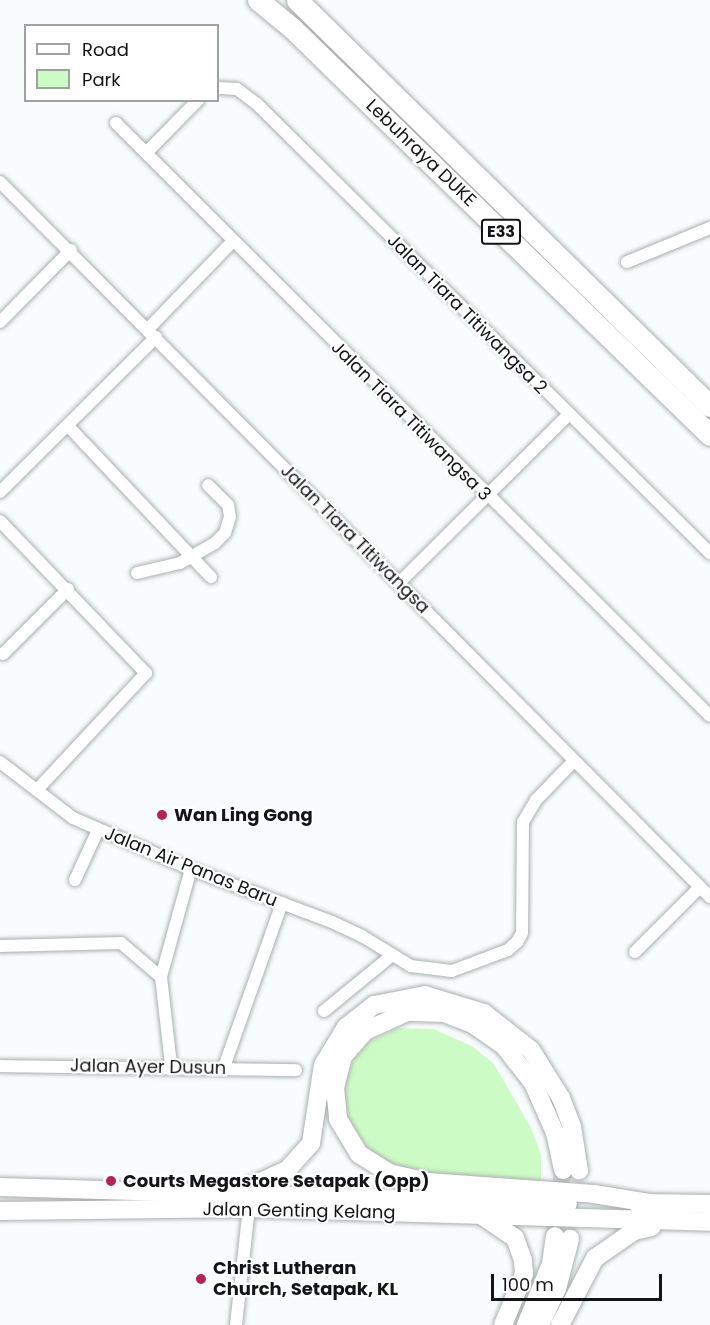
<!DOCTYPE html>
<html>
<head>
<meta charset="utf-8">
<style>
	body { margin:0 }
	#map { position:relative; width:710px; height:1325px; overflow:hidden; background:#f8fcfd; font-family:Poppins,sans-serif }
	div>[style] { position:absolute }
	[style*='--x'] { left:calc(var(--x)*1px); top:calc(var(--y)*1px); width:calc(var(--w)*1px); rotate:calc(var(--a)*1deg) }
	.green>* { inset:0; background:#cdfbc5 }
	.primary-tunnel>* { height:18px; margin-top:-9px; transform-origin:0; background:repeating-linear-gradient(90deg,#d6d9da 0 18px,transparent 0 27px) }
	.roads { filter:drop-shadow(0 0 2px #aaaeae) drop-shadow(0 0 2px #aaaeae) }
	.street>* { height:12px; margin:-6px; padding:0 6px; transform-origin:6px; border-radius:6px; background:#fff }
	.primary>* { height:18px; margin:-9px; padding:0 9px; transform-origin:9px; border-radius:9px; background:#fff }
	.highway>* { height:21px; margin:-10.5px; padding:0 10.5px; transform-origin:10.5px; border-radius:10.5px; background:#fff }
	.dots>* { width:16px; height:16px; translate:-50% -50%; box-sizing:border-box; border:3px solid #fff; border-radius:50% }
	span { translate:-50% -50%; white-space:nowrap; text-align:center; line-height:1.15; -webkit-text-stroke:4.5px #fff; paint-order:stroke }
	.shield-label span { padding:2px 4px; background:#fff; border:2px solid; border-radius:4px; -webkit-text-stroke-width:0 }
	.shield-label { font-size:16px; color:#131415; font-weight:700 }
	.street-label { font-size:18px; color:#131415 }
	.poi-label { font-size:18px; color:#131415; font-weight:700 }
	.left { translate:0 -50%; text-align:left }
	.legend { position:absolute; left:24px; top:24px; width:195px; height:78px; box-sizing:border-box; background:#fff; border:2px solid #a1a1a1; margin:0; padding:8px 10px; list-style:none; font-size:18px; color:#131415 }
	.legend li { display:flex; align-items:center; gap:12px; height:30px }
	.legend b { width:30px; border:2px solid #a1a1a1 }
	.scale { position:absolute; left:491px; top:1274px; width:171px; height:27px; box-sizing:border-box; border:3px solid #131415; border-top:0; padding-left:8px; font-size:18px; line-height:21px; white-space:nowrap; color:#131415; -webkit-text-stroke:4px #fff; paint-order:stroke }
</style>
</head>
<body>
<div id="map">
	<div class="green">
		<div style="clip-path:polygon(398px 1028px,433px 1029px,472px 1046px,494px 1064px,531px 1128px,541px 1155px,541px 1184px,441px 1178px,408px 1171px,375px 1155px,356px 1135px,345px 1114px,345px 1084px,354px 1059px,370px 1041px)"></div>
	</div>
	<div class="primary-tunnel">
		<div style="--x:555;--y:1236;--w:66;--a:-83.1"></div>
	</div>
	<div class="roads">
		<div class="street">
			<div style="--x:218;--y:88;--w:19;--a:3"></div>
			<div style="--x:237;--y:89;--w:25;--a:37"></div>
			<div style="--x:257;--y:104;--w:638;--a:44.75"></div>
			<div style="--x:116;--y:123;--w:839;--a:44.95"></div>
			<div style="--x:146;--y:153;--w:74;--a:-45.5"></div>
			<div style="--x:0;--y:182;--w:1008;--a:45.2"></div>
			<div style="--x:627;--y:262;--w:90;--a:-22.3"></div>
			<div style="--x:0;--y:322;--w:101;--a:-45.4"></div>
			<div style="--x:148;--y:329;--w:121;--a:-46"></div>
			<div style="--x:68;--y:426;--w:208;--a:46.6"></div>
			<div style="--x:0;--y:492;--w:220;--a:-44.8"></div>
			<div style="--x:0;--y:521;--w:211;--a:46.2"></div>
			<div style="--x:146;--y:673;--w:160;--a:133"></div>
			<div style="--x:137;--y:573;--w:44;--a:-13.1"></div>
			<div style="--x:180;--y:563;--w:40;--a:-29.7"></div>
			<div style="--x:215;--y:543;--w:14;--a:-45"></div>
			<div style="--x:225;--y:533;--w:17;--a:-73"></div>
			<div style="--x:230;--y:517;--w:12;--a:-99"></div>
			<div style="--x:228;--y:505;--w:28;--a:-135"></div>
			<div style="--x:399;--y:583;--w:238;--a:-44.8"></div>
			<div style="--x:3;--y:654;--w:92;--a:-45"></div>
			<div style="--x:0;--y:762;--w:92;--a:37.5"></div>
			<div style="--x:73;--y:818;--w:129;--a:23.4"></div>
			<div style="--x:191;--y:869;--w:151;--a:20.6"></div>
			<div style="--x:332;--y:922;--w:33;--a:25"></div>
			<div style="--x:362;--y:936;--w:57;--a:31.5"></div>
			<div style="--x:411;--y:966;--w:41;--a:7"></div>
			<div style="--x:452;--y:971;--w:60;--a:-20.6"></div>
			<div style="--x:508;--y:950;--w:12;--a:-42"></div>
			<div style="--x:517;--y:942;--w:10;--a:-61"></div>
			<div style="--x:522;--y:933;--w:111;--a:-89.5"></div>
			<div style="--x:523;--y:822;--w:26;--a:-59"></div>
			<div style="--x:536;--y:800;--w:53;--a:-45.8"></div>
			<div style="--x:75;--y:880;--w:55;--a:-65.3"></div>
			<div style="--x:0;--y:946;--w:121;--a:-1.4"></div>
			<div style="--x:121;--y:943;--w:52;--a:40.4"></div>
			<div style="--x:161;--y:977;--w:89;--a:83.5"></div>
			<div style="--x:635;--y:952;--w:92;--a:-45"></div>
			<div style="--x:161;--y:977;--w:112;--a:-74.5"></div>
			<div style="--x:324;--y:1011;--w:85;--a:-39.3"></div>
			<div style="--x:0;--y:1066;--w:296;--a:0.8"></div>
			<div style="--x:224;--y:1067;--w:174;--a:-70.5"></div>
			<div style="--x:236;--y:1325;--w:118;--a:-83.7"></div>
		</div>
		<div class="primary">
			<div style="--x:563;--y:1170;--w:38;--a:-102"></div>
			<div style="--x:555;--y:1133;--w:55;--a:-113.7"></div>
			<div style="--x:533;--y:1083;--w:47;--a:-128.1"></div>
			<div style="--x:504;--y:1046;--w:38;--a:-145"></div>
			<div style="--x:473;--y:1024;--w:30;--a:-159"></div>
			<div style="--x:445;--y:1013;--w:38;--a:-178"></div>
			<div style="--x:407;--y:1012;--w:46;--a:155.7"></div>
			<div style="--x:365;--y:1031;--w:33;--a:131"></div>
			<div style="--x:343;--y:1056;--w:33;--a:104"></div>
			<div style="--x:335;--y:1088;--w:31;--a:84"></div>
			<div style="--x:338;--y:1119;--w:41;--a:59"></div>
			<div style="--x:359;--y:1154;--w:36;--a:32"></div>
			<div style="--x:389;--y:1173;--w:40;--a:13"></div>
			<div style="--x:428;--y:1182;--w:166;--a:4.1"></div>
			<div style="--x:594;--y:1194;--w:57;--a:9.1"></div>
			<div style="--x:0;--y:1187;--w:568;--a:1.71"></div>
			<div style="--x:245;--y:1189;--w:46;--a:-24.3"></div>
			<div style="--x:287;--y:1170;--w:36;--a:-48"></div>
			<div style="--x:311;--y:1143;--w:79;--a:-81.3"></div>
			<div style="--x:323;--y:1065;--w:44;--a:-58.8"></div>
			<div style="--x:346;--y:1027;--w:36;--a:-38"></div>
			<div style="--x:374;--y:1005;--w:52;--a:-11.1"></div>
			<div style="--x:425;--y:995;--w:62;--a:17"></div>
			<div style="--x:484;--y:1013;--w:60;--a:38.2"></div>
			<div style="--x:531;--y:1050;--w:57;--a:58"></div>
			<div style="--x:561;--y:1098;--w:31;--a:69"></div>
			<div style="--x:572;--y:1127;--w:44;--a:80.8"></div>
			<div style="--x:637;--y:1203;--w:73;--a:0.8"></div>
			<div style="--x:0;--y:1211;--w:249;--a:-0.7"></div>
			<div style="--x:249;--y:1208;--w:461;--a:1.7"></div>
			<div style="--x:484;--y:1217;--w:37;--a:34"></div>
			<div style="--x:515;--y:1238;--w:23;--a:70"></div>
			<div style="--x:523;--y:1260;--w:14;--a:86"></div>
			<div style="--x:524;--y:1274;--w:55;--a:112.4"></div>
			<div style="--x:526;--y:1325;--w:66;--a:-67.7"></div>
			<div style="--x:551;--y:1264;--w:28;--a:-82"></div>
			<div style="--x:540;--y:1325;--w:40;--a:-65"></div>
			<div style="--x:557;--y:1289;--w:52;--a:-75.4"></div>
			<div style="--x:560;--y:1325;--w:76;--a:-62.4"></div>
			<div style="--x:595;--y:1258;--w:47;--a:-34.7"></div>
			<div style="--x:634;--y:1231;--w:18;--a:-13"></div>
		</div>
		<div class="highway">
			<div style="--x:258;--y:0;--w:44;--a:39.5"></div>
			<div style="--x:292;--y:28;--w:583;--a:44.24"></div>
			<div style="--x:297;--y:0;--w:579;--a:44.51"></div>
		</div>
	</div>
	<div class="dots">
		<div style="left:162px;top:815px;background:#b32456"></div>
		<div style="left:111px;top:1181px;background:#b32456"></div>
		<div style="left:201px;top:1279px;background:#b32456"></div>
	</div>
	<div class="shield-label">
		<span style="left:501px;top:232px">E33</span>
	</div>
	<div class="street-label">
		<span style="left:421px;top:153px;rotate:44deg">Lebuhraya DUKE</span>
		<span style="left:467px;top:314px;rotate:45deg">Jalan Tiara Titiwangsa 2</span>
		<span style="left:411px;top:421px;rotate:45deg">Jalan Tiara Titiwangsa 3</span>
		<span style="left:355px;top:539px;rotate:45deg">Jalan Tiara Titiwangsa</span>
		<span style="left:191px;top:867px;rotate:22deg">Jalan Air Panas Baru</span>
		<span style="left:148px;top:1067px;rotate:1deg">Jalan Ayer Dusun</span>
		<span style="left:299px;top:1211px;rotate:1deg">Jalan Genting Kelang</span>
	</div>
	<div class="poi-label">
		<span class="left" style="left:174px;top:815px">Wan Ling Gong</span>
		<span class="left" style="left:123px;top:1181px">Courts Megastore Setapak (Opp)</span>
		<span class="left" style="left:213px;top:1279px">Christ Lutheran<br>Church, Setapak, KL</span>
	</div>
	<ul class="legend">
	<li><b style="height:8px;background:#fff"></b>Road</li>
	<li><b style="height:16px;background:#cdfbc5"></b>Park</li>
	</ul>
	<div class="scale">100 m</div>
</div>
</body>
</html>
